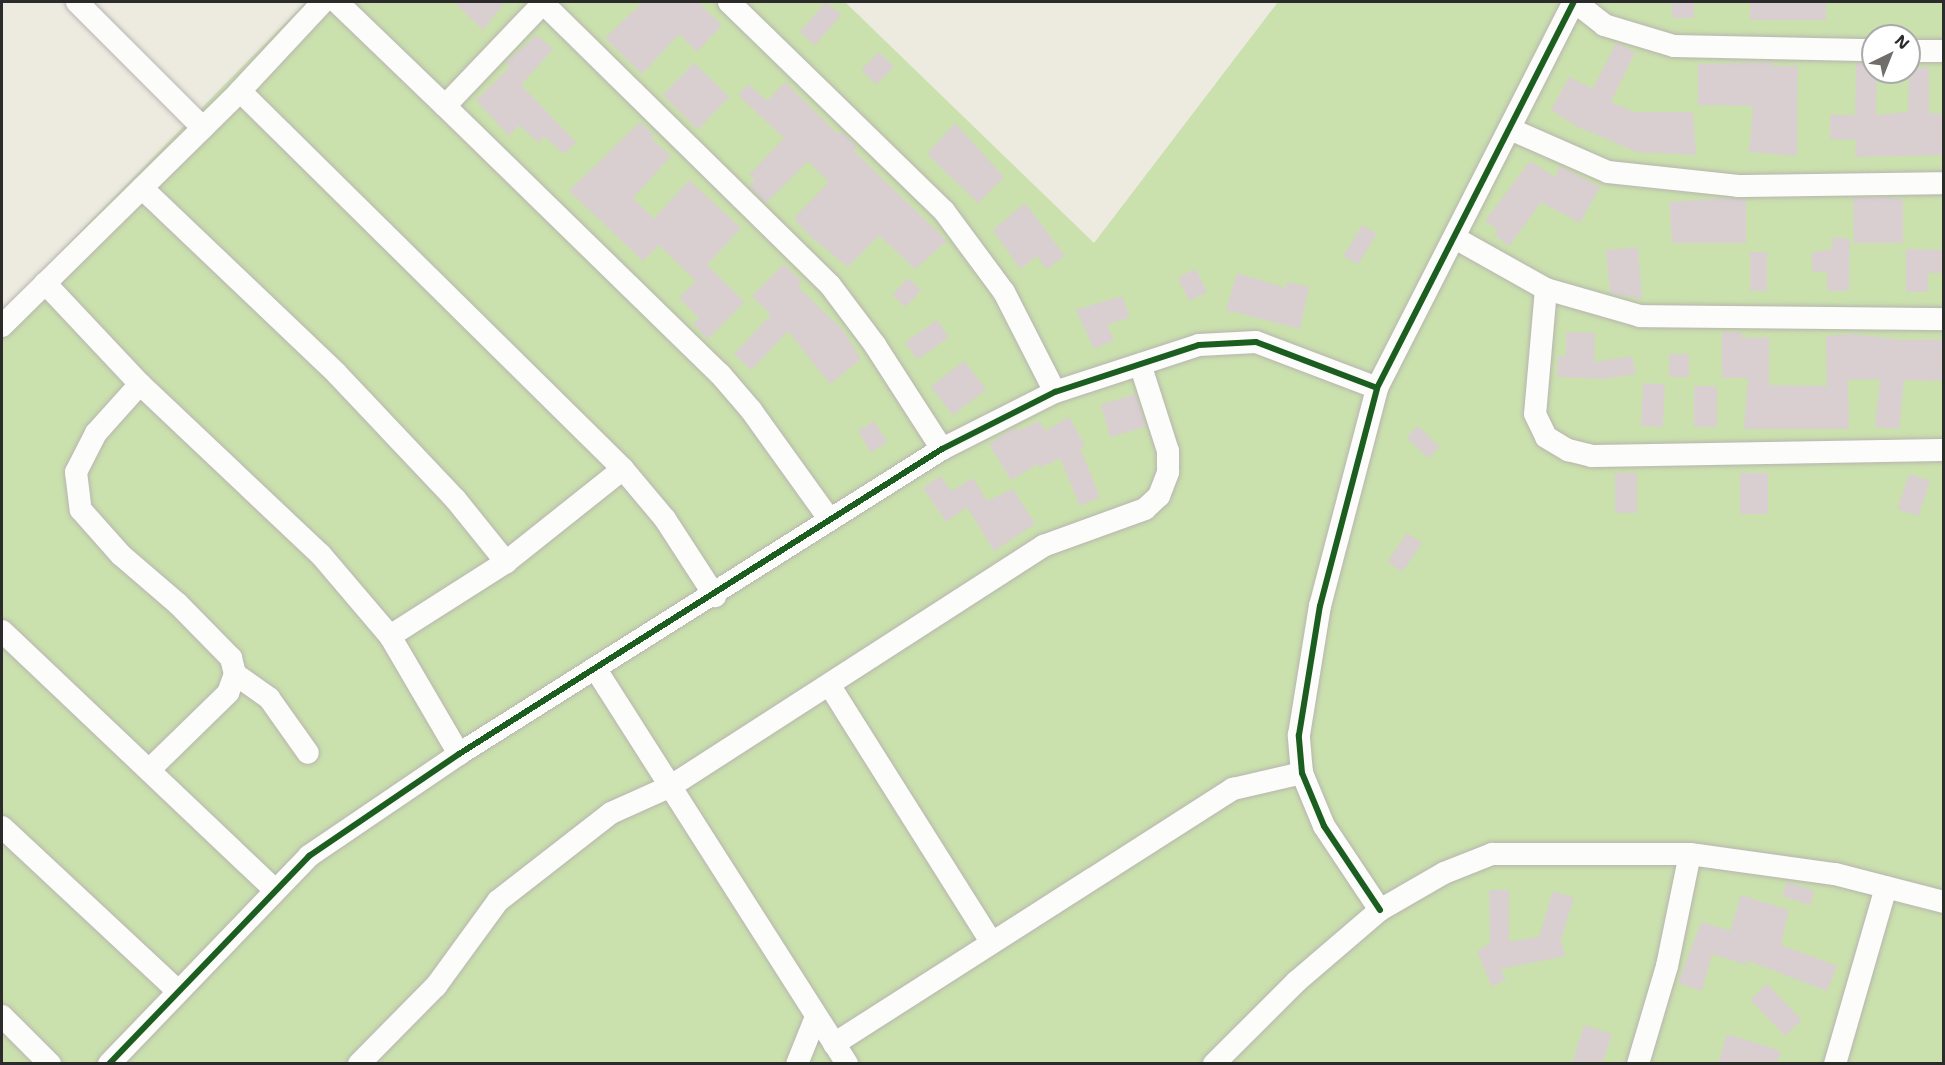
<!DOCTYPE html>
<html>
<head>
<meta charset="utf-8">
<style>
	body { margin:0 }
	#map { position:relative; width:1945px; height:1065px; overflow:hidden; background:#edeae0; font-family:"Shantell Sans",sans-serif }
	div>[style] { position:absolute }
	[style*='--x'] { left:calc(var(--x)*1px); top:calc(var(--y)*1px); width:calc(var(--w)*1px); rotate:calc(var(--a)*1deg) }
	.green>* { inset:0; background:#cae0ad }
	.building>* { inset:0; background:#d9cfd1; transform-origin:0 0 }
	.roads { filter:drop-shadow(0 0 2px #b7b5af) drop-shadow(0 0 2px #b7b5af) }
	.minor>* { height:22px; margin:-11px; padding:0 11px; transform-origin:11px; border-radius:11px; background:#fcfcfa }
	.cycleway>* { height:6px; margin:-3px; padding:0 3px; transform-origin:3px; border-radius:3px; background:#1b5e20 }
	span { translate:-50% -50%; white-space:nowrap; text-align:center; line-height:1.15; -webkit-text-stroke:6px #fff; paint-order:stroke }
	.frame { position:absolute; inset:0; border:3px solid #2b2b2b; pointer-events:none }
	.north { position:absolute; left:1861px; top:24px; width:60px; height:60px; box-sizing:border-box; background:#fff; border:2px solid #aaa; border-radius:50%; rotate:43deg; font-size:16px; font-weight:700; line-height:24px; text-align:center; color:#2b2b2b }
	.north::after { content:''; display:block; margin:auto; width:21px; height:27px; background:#6f6e6a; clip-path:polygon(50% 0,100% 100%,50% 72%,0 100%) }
</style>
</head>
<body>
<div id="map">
	<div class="green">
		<div style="clip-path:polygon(evenodd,306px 2px,845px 2px,1094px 243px,1278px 2px,1943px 2px,1943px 1063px,2px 1064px,2px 311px,306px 2px,1873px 36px,1909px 36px,1909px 72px,1873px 72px,1873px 36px)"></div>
	</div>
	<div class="building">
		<div style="clip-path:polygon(454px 2px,505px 2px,483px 30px)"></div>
		<div style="clip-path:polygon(643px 2px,698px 2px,722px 25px,697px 52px,679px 34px,642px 74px,605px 38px)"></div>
		<div style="left:826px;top:2px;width:20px;height:40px;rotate:41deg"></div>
		<div style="left:1672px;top:2px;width:22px;height:16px"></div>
		<div style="left:1750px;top:2px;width:76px;height:18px"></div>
		<div style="clip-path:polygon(537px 35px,553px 49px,521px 85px,576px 142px,564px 154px,544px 136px,539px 143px,519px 125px,509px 136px,476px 100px,510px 67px,505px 63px)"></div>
		<div style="clip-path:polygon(1616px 43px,1635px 52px,1611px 102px,1634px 112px,1693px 112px,1696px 155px,1637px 152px,1576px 126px,1551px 110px,1569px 77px,1593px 89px)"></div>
		<div style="left:879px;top:52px;width:21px;height:25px;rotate:45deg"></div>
		<div style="clip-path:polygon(1773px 62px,1773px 66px,1798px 66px,1797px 156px,1749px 152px,1753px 106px,1698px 105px,1698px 64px)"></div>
		<div style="left:694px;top:63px;width:49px;height:45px;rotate:44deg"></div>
		<div style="clip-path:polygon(1856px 63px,1873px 63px,1873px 72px,1877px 72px,1876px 115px,1908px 112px,1909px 68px,1929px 67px,1929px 113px,1944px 114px,1944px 155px,1855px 157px,1856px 140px,1830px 139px,1830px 115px,1855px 115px)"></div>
		<div style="clip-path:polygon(785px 82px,838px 134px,841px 131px,857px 147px,853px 150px,947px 241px,915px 269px,879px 235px,848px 267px,811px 237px,794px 218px,829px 182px,808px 161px,766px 203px,749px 186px,755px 180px,749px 175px,784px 138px,738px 95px,748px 84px,767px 101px)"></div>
		<div style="clip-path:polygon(640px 122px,654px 135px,651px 138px,671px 156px,633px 198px,654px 219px,689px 180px,741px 228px,707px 265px,744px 302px,708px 339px,693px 324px,699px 318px,679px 298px,696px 281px,659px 245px,643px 261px,569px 191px)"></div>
		<div style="clip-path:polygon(955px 123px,1004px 177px,978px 203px,927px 154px)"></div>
		<div style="clip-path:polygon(1530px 161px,1555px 177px,1560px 166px,1600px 187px,1580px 223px,1541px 202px,1509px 246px,1494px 235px,1498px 230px,1485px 221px)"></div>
		<div style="clip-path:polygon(1876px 197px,1903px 199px,1903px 243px,1854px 243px,1853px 198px)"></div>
		<div style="clip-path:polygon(1723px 198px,1746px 199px,1746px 243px,1672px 243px,1669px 202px)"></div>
		<div style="clip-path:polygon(1025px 203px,1065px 256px,1046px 269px,1037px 256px,1020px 269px,993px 230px)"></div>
		<div style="left:1362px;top:225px;width:17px;height:36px;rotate:31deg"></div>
		<div style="clip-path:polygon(1833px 237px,1850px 239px,1849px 291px,1827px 291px,1827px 271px,1813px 272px,1811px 253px,1832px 249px)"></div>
		<div style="clip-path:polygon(1638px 247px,1642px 299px,1610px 293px,1606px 250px)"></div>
		<div style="clip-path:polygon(1906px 249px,1944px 250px,1944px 273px,1928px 273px,1928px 292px,1906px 292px)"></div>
		<div style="left:1750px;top:252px;width:17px;height:39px"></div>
		<div style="clip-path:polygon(784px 264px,802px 282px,798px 287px,842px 329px,861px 359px,830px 384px,788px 331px,751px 370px,734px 354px,771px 315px,752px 296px)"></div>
		<div style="left:1196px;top:269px;width:26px;height:20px;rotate:65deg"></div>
		<div style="clip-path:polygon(1237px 273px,1286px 288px,1287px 282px,1309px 287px,1300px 329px,1226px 310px)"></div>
		<div style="left:908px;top:278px;width:18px;height:23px;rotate:43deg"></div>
		<div style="clip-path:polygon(1122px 296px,1130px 317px,1107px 325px,1114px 340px,1094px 349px,1076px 310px)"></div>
		<div style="left:937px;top:320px;width:21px;height:39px;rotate:55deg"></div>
		<div style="clip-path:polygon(1566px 332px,1595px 333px,1594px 362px,1632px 356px,1636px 374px,1604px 379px,1557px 377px,1558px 356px,1566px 356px)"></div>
		<div style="clip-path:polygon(1722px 332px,1742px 332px,1742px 338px,1769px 337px,1769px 385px,1827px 386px,1826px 336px,1851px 334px,1905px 340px,1944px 339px,1944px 381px,1904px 380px,1899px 429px,1875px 427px,1880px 379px,1848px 380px,1849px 429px,1744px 429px,1748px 378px,1722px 378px)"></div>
		<div style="left:1689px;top:354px;width:23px;height:20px;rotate:90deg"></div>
		<div style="left:964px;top:361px;width:36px;height:42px;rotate:52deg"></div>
		<div style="left:1643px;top:383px;width:22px;height:43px;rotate:3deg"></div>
		<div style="left:1694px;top:386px;width:23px;height:41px"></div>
		<div style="left:1136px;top:394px;width:34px;height:37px;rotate:73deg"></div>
		<div style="clip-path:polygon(1069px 417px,1085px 446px,1080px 448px,1100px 497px,1080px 506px,1060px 458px,1040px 468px,1038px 464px,1011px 480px,989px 444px,1016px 427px,1018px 431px,1040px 421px,1045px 431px)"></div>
		<div style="left:874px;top:421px;width:25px;height:19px;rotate:58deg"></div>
		<div style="left:1418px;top:426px;width:30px;height:16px;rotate:44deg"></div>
		<div style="left:1615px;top:473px;width:22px;height:40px"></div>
		<div style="left:1740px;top:473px;width:28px;height:41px"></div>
		<div style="left:1909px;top:474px;width:22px;height:37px;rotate:18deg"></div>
		<div style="clip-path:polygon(941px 476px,951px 491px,973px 478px,987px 501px,1013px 489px,1035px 524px,994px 551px,967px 507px,946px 522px,923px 488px)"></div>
		<div style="left:1407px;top:533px;width:18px;height:35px;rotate:34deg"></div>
		<div style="left:1787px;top:882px;width:29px;height:15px;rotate:18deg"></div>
		<div style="clip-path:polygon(1489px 890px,1509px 890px,1509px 942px,1539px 937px,1553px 891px,1574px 898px,1561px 939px,1565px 956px,1500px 969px,1506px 979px,1492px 987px,1477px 951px,1490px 944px)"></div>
		<div style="clip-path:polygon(1741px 895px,1789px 910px,1781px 945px,1837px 966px,1827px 991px,1743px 959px,1750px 966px,1712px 954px,1702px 991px,1678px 983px,1701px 922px,1730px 931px)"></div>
		<div style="left:1767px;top:984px;width:50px;height:23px;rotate:46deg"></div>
		<div style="clip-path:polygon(1584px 1025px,1612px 1034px,1602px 1064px,1572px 1064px)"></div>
		<div style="clip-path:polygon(1727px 1034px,1781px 1051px,1777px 1064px,1718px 1064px)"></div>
	</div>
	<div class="roads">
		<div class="minor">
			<div style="--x:77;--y:2;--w:178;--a:45"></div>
			<div style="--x:337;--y:2;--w:150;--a:43.9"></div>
			<div style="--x:445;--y:106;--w:144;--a:-46.4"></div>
			<div style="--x:729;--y:2;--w:300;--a:44.2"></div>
			<div style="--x:944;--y:211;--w:101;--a:53.5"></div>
			<div style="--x:1004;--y:292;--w:112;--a:63"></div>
			<div style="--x:1575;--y:2;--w:37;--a:38"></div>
			<div style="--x:1604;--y:25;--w:73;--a:16.7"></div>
			<div style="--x:1674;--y:46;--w:199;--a:1.2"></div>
			<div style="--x:543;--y:3;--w:402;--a:44.5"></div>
			<div style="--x:830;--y:285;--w:75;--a:53.1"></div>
			<div style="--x:875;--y:345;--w:124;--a:57.2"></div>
			<div style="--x:1909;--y:51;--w:35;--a:0"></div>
			<div style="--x:240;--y:91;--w:538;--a:44.62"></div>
			<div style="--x:623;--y:469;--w:65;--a:50"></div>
			<div style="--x:665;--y:519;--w:92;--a:57"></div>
			<div style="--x:445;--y:106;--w:384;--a:44.3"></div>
			<div style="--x:720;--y:374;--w:48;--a:49.3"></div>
			<div style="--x:751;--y:410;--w:135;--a:54.3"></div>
			<div style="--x:1510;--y:129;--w:107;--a:23.7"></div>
			<div style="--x:1608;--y:172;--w:131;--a:6.1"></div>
			<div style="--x:1738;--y:186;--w:206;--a:-0.8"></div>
			<div style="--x:142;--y:188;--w:269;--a:43.6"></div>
			<div style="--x:337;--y:374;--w:173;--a:46.6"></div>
			<div style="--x:456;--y:500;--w:80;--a:51.1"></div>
			<div style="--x:1455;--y:238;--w:104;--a:29.3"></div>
			<div style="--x:1546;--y:289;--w:98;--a:16"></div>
			<div style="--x:1640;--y:316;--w:304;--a:0.6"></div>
			<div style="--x:45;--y:283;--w:139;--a:46.8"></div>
			<div style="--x:140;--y:384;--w:249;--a:43.4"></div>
			<div style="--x:321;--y:555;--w:106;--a:49.6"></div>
			<div style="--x:390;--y:636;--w:137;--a:59.7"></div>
			<div style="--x:1546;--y:289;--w:125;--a:95"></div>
			<div style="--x:1535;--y:414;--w:25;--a:64"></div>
			<div style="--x:1546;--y:437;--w:26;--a:31"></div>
			<div style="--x:1568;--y:450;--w:25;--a:14"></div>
			<div style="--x:1592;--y:456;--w:352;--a:-1"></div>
			<div style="--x:2;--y:326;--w:334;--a:-44.6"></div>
			<div style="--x:240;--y:91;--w:122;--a:-47"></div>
			<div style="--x:140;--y:384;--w:66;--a:131.9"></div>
			<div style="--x:96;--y:433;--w:44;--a:117.1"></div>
			<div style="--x:76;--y:472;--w:38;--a:83"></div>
			<div style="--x:81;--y:510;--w:60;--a:48.4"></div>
			<div style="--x:121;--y:555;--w:75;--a:40.7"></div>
			<div style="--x:178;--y:604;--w:76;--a:45.5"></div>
			<div style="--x:231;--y:658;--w:16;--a:76"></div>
			<div style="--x:235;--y:674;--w:20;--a:110"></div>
			<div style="--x:228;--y:693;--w:109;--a:135.7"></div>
			<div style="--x:2;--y:631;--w:375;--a:43.5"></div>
			<div style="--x:390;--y:636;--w:138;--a:-32.5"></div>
			<div style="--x:506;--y:562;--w:149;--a:-38.5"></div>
			<div style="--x:595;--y:668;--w:469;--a:57.5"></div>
			<div style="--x:235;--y:674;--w:42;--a:35.2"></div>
			<div style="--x:269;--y:698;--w:67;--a:54.7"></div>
			<div style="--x:830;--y:686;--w:302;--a:57.8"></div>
			<div style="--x:2;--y:827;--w:241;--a:43"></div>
			<div style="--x:1380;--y:910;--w:101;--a:-123.7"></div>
			<div style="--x:1324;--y:826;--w:57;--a:-112.5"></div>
			<div style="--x:1302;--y:773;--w:38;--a:-95"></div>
			<div style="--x:1299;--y:735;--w:131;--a:-80.8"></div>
			<div style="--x:1320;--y:606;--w:225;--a:-75.3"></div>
			<div style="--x:1377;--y:388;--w:433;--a:-63"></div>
			<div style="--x:2;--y:1016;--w:68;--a:45"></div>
			<div style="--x:834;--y:1044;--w:474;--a:-32.6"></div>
			<div style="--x:1233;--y:789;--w:71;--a:-13.1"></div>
			<div style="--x:109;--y:1064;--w:289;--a:-46.1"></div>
			<div style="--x:309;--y:856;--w:181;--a:-34.2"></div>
			<div style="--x:459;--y:754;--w:571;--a:-32.27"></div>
			<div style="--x:942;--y:449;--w:127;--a:-26.8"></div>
			<div style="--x:1055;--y:392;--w:151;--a:-18.1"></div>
			<div style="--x:1199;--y:345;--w:57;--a:-3"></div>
			<div style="--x:1256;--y:342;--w:129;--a:20.8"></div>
			<div style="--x:359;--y:1064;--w:110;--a:-45.4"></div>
			<div style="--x:436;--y:986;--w:105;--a:-53.9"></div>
			<div style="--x:498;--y:901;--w:143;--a:-37.9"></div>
			<div style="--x:611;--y:813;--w:66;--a:-24.2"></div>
			<div style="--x:671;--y:786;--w:443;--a:-32.8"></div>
			<div style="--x:1043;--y:546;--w:109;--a:-19.9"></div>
			<div style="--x:1145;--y:509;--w:19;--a:-43"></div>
			<div style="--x:1159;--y:496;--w:26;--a:-69"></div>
			<div style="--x:1168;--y:472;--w:21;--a:-90"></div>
			<div style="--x:1168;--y:451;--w:91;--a:-107.8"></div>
			<div style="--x:797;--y:1064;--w:51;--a:-68"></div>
			<div style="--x:1214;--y:1064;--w:116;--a:-45"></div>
			<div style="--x:1296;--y:982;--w:111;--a:-40.6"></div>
			<div style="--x:1380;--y:910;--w:74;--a:-30"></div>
			<div style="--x:1444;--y:873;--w:52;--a:-21.6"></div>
			<div style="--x:1492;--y:854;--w:198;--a:0"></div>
			<div style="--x:1690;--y:854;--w:146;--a:7.9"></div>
			<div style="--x:1835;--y:874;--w:113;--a:14.4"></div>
			<div style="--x:1638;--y:1064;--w:102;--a:-73.5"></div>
			<div style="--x:1667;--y:966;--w:114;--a:-78.4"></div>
			<div style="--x:1835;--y:1064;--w:184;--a:-73.9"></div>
		</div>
	</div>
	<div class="cycleway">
		<div style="--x:1380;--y:910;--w:101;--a:-123.7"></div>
		<div style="--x:1324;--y:826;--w:57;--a:-112.5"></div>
		<div style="--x:1302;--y:773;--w:38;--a:-95"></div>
		<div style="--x:1299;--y:735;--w:131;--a:-80.8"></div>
		<div style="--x:1320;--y:606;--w:225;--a:-75.3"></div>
		<div style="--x:1377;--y:388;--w:433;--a:-63"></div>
		<div style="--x:109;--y:1064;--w:289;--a:-46.1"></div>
		<div style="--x:309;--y:856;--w:181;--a:-34.2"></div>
		<div style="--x:459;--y:754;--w:571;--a:-32.27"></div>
		<div style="--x:942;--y:449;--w:127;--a:-26.8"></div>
		<div style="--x:1055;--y:392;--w:151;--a:-18.1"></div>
		<div style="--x:1199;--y:345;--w:57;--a:-3"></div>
		<div style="--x:1256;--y:342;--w:129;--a:20.8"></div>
	</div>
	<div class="frame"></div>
	<div class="north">N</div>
</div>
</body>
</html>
